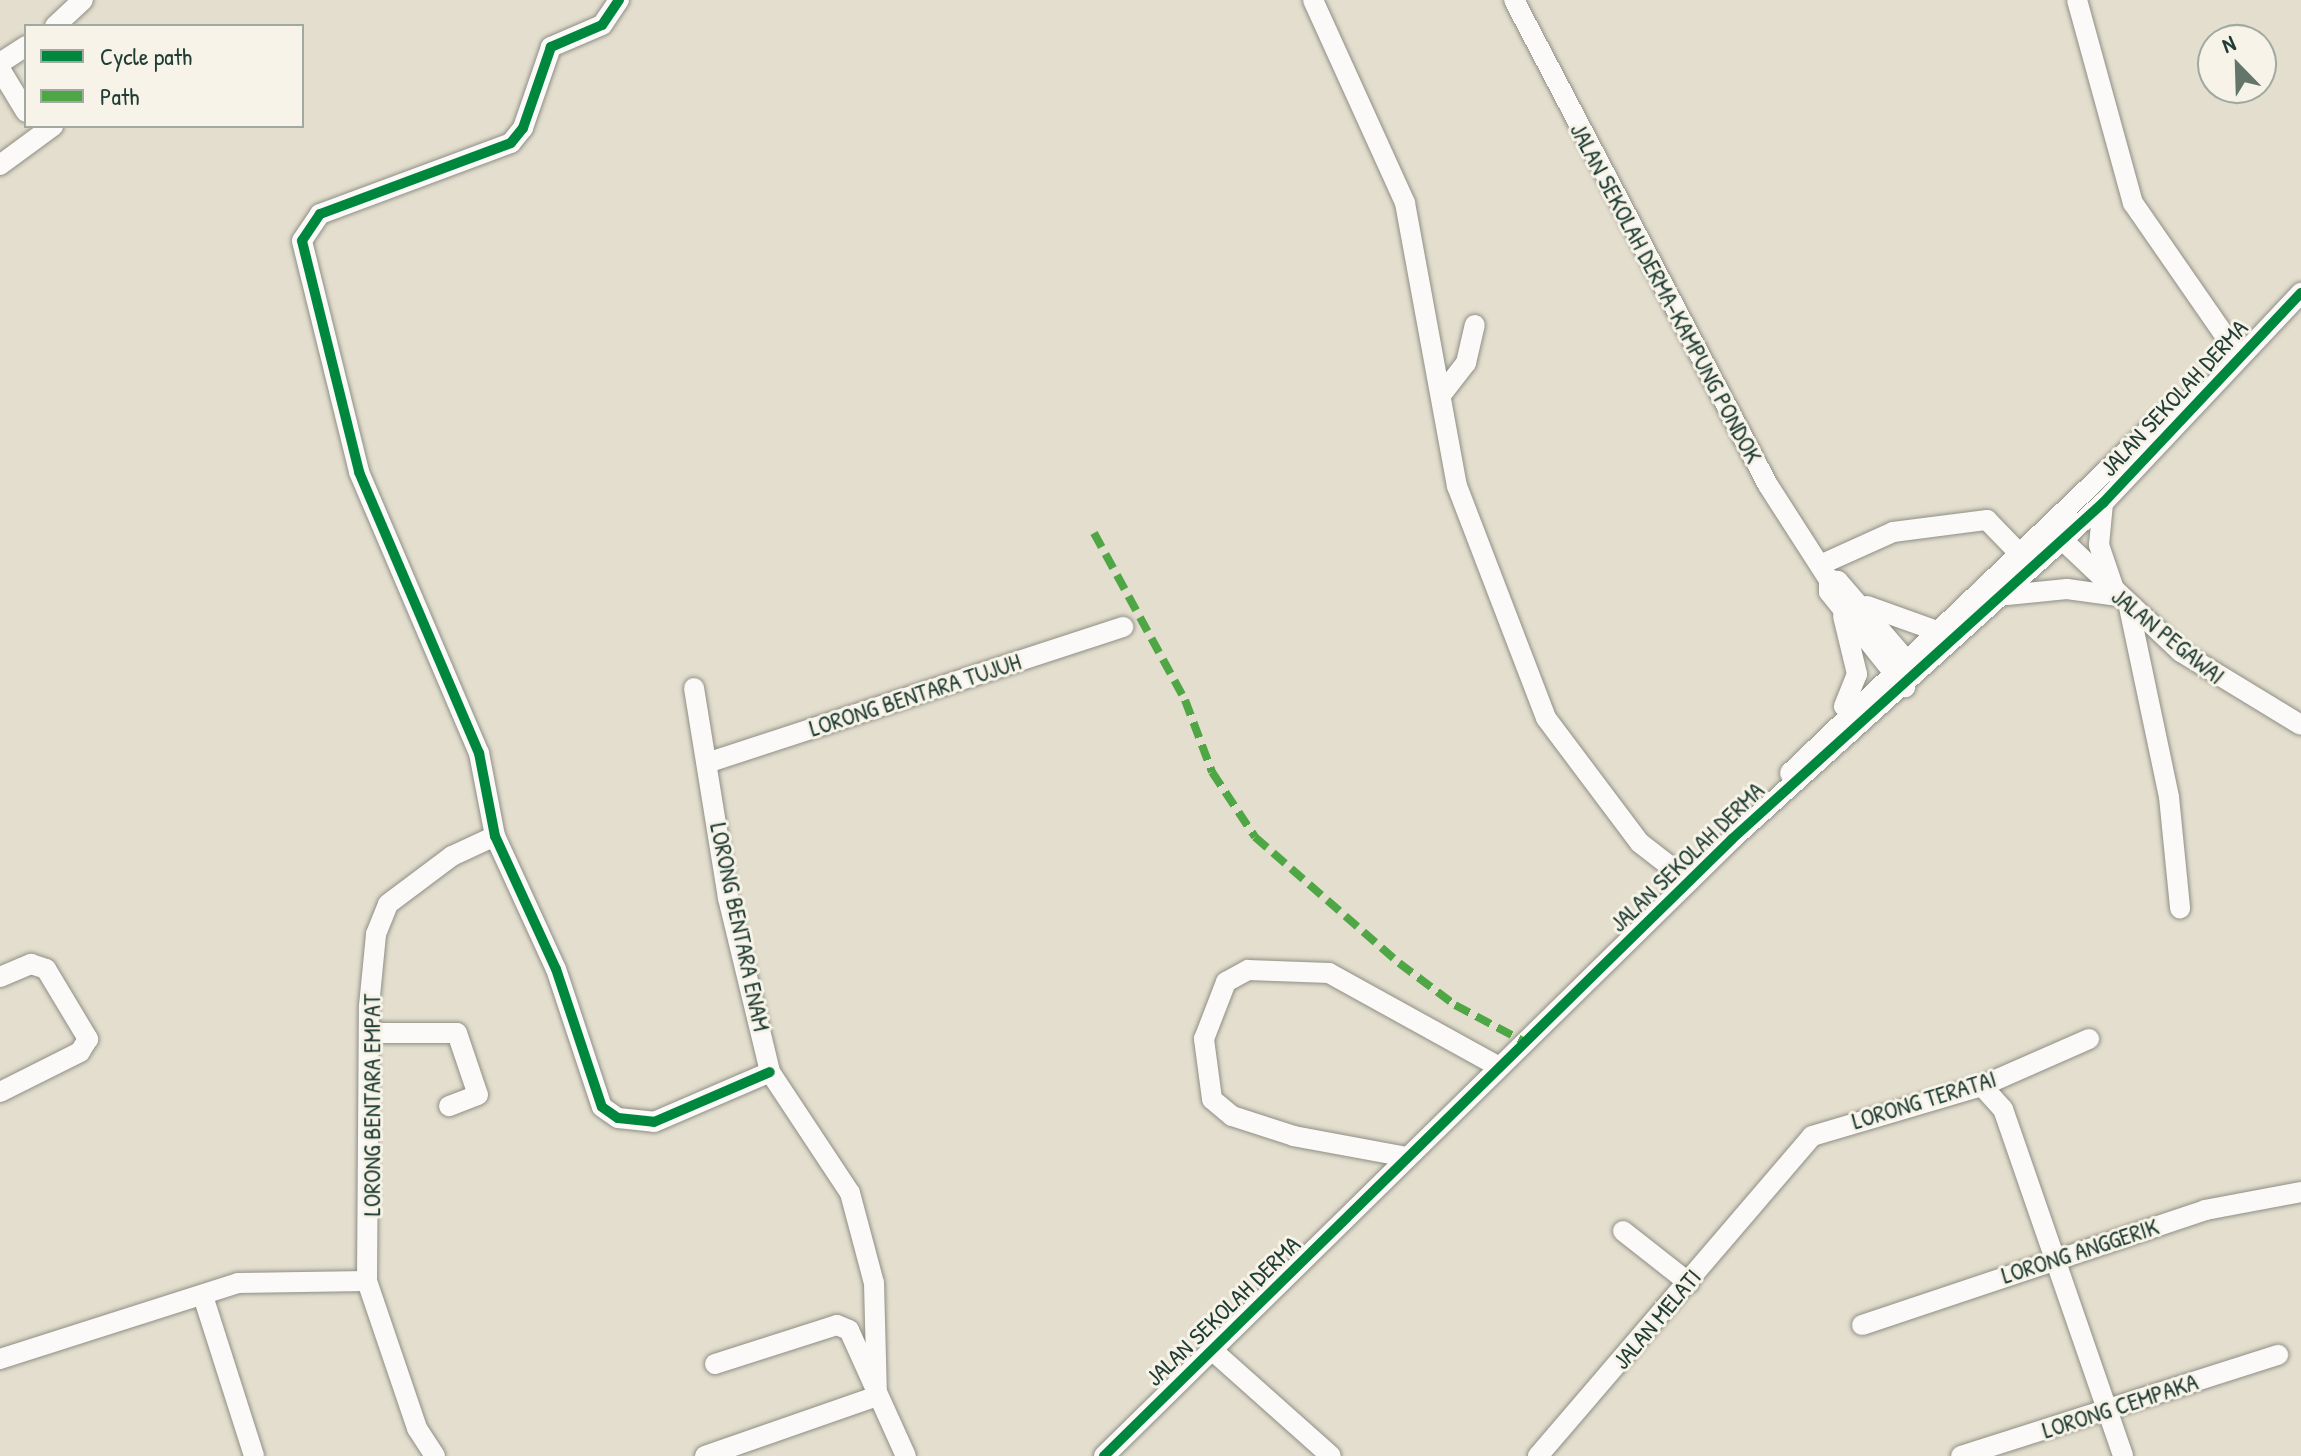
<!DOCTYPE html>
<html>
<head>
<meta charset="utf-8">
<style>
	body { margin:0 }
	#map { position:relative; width:2301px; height:1456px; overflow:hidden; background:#e4dece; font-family:"Patrick Hand",sans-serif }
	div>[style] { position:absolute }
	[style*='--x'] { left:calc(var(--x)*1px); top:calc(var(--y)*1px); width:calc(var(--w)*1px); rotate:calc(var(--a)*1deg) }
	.roads { filter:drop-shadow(0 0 2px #8d8f85) drop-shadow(0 0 2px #8d8f85) }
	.minor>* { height:20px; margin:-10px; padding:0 10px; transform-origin:10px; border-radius:10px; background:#fbfaf8 }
	.quiet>* { height:8px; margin-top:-4px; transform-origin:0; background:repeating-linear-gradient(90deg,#4fa644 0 16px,transparent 0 24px) }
	.cycleway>* { height:10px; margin:-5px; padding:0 5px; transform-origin:5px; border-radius:5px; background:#00873e }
	span { translate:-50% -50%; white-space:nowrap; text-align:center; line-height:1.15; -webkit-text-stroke:6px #f7f3e8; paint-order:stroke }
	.street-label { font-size:24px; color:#1f3d34 }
	.legend { position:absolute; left:24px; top:24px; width:280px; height:104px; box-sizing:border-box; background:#f7f3e8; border:2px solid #a1aaa0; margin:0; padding:10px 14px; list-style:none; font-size:24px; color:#1f3d34 }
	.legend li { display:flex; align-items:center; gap:16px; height:40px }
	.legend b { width:40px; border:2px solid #a1aaa0 }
	.north { position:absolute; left:2197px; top:24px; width:80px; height:80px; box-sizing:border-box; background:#f7f3e8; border:2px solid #a1aaa0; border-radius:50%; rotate:337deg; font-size:22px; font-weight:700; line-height:32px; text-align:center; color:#1f3d34 }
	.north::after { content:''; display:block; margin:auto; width:28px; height:36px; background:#64756a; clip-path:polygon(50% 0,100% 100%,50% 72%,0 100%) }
</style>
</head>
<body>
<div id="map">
	<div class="roads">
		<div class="minor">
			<div style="--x:619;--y:0;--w:30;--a:124"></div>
			<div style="--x:602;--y:25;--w:56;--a:156.7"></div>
			<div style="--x:551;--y:47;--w:86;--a:109.1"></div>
			<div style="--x:523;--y:128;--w:19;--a:129"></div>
			<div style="--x:511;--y:143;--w:204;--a:159.6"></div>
			<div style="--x:320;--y:214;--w:32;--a:124"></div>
			<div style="--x:302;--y:241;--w:238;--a:76.1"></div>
			<div style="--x:359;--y:472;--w:306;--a:66.9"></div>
			<div style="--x:479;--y:753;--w:85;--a:79.1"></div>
			<div style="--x:495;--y:836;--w:146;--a:65.4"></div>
			<div style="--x:556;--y:969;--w:145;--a:71.6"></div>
			<div style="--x:602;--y:1107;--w:19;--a:35"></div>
			<div style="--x:618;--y:1118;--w:36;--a:6"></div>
			<div style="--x:654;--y:1122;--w:126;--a:-23.3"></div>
			<div style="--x:1313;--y:0;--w:223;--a:65.6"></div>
			<div style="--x:1405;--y:203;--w:288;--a:79.6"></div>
			<div style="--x:1457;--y:486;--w:248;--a:69"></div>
			<div style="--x:1546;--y:718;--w:156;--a:53.1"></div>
			<div style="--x:1640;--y:843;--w:62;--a:37.8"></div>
			<div style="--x:1514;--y:0;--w:547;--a:62.36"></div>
			<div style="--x:1768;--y:485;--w:113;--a:57.3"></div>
			<div style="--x:1829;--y:580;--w:12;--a:90"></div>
			<div style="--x:1829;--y:592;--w:122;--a:51.3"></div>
			<div style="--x:2077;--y:0;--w:211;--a:74.6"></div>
			<div style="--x:2133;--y:203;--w:186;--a:55.3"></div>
			<div style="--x:55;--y:26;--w:38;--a:-43"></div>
			<div style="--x:0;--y:63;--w:31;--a:-33"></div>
			<div style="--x:0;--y:69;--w:50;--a:58.8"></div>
			<div style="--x:0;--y:165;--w:66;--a:-36.3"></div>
			<div style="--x:1441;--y:395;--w:41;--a:-52"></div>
			<div style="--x:1466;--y:363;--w:39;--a:-77"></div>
			<div style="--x:2103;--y:503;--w:42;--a:95.4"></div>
			<div style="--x:2099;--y:545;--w:50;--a:71.2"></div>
			<div style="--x:2054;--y:532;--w:175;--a:43.4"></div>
			<div style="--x:2181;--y:652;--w:140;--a:31.3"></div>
			<div style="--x:1820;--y:565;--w:80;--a:-24.3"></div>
			<div style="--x:1893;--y:532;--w:95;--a:-7.3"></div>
			<div style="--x:1987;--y:520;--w:47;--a:45.9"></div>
			<div style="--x:1829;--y:580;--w:9;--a:6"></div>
			<div style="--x:1838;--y:581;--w:115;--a:49.2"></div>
			<div style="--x:2007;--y:595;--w:60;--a:-5.7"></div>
			<div style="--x:2067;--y:589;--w:50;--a:8"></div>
			<div style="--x:1867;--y:606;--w:71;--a:19.7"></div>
			<div style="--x:2129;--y:607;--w:194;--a:78.1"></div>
			<div style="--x:2169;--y:797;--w:112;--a:84.3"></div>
			<div style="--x:1843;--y:616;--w:60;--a:76.4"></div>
			<div style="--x:1857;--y:674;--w:35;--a:112"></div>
			<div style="--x:694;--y:688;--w:213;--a:80.8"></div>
			<div style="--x:728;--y:898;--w:179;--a:76.4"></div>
			<div style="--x:770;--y:1072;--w:145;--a:56.5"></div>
			<div style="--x:850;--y:1193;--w:93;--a:75.1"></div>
			<div style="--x:874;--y:1283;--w:113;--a:88.5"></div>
			<div style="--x:707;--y:763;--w:438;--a:-18.1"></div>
			<div style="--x:1790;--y:773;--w:530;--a:-43.7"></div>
			<div style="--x:2173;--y:407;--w:32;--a:-24"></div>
			<div style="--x:0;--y:977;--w:34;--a:-23"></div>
			<div style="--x:31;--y:964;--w:16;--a:18"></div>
			<div style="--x:46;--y:969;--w:82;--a:59"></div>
			<div style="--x:88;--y:1039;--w:15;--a:122"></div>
			<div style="--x:80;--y:1052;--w:89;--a:153.4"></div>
			<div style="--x:369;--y:1033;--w:88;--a:0"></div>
			<div style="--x:457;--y:1033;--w:65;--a:71.3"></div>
			<div style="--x:478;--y:1095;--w:31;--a:159"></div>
			<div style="--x:1982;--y:1086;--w:31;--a:48"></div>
			<div style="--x:2003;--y:1109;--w:367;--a:70.9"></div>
			<div style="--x:1407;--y:1157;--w:115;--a:-169.5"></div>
			<div style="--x:1294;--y:1136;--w:65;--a:-162.1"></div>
			<div style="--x:1232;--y:1116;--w:26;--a:-140"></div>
			<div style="--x:1212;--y:1099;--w:61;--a:-97.6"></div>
			<div style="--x:1204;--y:1039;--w:61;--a:-68.9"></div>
			<div style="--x:1226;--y:982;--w:25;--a:-29"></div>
			<div style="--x:1248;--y:970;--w:81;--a:2.1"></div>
			<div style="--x:1329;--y:973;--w:194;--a:28.9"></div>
			<div style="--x:1623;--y:1231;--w:84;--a:38.2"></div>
			<div style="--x:203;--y:1296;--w:168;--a:72.3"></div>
			<div style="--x:1862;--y:1325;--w:362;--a:-18.5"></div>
			<div style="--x:2205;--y:1210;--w:98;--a:-10.6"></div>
			<div style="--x:1212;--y:1350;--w:159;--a:41.7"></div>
			<div style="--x:0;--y:1359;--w:250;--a:-17.7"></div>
			<div style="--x:238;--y:1283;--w:129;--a:-0.9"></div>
			<div style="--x:715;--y:1364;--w:128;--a:-17.7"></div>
			<div style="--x:837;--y:1325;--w:13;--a:23"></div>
			<div style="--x:849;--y:1330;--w:138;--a:65.7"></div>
			<div style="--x:435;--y:1456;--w:33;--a:-123"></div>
			<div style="--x:417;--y:1428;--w:155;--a:-108.8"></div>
			<div style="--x:367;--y:1281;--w:275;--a:-89.6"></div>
			<div style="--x:369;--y:1006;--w:72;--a:-84.4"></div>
			<div style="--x:376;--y:934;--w:32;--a:-68"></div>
			<div style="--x:388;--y:904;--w:80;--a:-36.9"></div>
			<div style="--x:452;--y:856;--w:47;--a:-24.9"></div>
			<div style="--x:705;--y:1456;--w:182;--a:-19.2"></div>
			<div style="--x:1104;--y:1456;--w:880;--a:-44.49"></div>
			<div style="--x:1732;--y:839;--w:501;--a:-42.17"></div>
			<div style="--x:2103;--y:503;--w:289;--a:-46.7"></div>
			<div style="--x:1538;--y:1456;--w:421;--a:-49.4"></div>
			<div style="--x:1812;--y:1136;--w:177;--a:-16.4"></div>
			<div style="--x:1982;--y:1086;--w:117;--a:-23.7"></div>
			<div style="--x:1961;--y:1456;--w:333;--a:-17.7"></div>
		</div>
	</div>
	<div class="quiet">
		<div style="--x:1094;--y:533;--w:190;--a:61.4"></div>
		<div style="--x:1185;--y:700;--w:77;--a:69.4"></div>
		<div style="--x:1212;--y:772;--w:78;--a:56.5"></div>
		<div style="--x:1255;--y:837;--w:191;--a:41.2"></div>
		<div style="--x:1399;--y:963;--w:70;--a:36.9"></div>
		<div style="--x:1455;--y:1005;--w:79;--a:27.9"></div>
	</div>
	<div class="cycleway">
		<div style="--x:619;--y:0;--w:30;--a:124"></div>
		<div style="--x:602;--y:25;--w:56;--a:156.7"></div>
		<div style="--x:551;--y:47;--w:86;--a:109.1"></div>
		<div style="--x:523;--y:128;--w:19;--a:129"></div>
		<div style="--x:511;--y:143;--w:204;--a:159.6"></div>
		<div style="--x:320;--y:214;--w:32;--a:124"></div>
		<div style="--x:302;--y:241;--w:238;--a:76.1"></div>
		<div style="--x:359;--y:472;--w:306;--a:66.9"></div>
		<div style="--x:479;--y:753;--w:85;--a:79.1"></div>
		<div style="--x:495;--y:836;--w:146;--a:65.4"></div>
		<div style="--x:556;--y:969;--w:145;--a:71.6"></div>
		<div style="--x:602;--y:1107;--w:19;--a:35"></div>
		<div style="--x:618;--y:1118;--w:36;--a:6"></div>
		<div style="--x:654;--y:1122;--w:126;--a:-23.3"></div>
		<div style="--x:1104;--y:1456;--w:880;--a:-44.49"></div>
		<div style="--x:1732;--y:839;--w:501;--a:-42.17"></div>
		<div style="--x:2103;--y:503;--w:289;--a:-46.7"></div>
	</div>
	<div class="street-label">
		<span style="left:1666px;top:293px;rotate:62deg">JALAN SEKOLAH DERMA-KAMPUNG PONDOK</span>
		<span style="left:2174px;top:398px;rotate:-47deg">JALAN SEKOLAH DERMA</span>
		<span style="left:2168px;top:636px;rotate:39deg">JALAN PEGAWAI</span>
		<span style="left:915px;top:695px;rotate:-18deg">LORONG BENTARA TUJUH</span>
		<span style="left:1687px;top:857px;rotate:-44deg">JALAN SEKOLAH DERMA</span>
		<span style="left:740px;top:927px;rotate:78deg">LORONG BENTARA ENAM</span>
		<span style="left:1924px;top:1100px;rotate:-17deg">LORONG TERATAI</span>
		<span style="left:372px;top:1105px;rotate:-90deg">LORONG BENTARA EMPAT</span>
		<span style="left:2080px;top:1251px;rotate:-18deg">LORONG ANGGERIK</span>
		<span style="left:1223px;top:1311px;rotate:-44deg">JALAN SEKOLAH DERMA</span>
		<span style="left:1657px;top:1319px;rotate:-50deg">JALAN MELATI</span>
		<span style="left:2120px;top:1406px;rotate:-18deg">LORONG CEMPAKA</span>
	</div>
	<ul class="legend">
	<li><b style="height:10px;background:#00873e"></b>Cycle path</li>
	<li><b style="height:10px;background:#4fa644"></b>Path</li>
	</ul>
	<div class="north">N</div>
</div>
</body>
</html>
